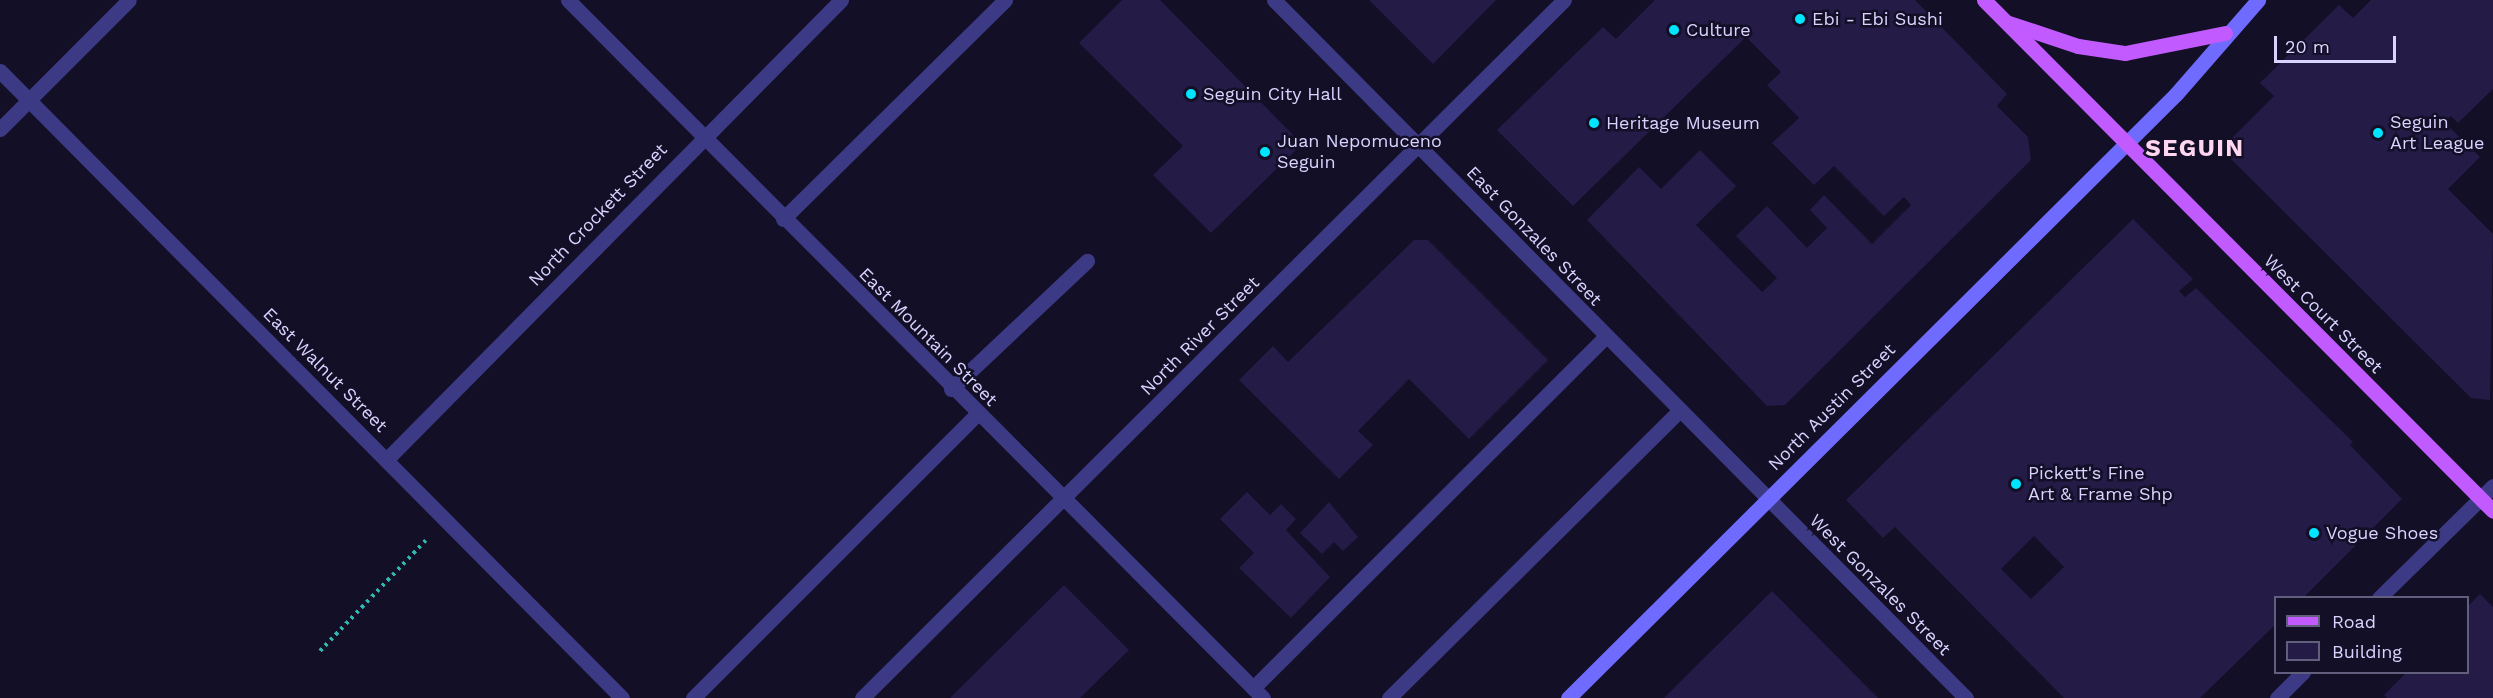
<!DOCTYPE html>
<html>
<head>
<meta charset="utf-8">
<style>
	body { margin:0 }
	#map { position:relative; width:2493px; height:698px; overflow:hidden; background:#130f26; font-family:"Work Sans",sans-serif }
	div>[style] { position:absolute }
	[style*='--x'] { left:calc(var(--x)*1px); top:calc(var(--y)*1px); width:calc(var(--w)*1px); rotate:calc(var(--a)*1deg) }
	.building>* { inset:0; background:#241b47 }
	.path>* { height:4px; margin-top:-2px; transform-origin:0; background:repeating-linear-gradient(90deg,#2fb8b0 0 3px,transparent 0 7.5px) }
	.service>* { height:15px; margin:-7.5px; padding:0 7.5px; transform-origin:7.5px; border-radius:7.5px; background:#3d3a85 }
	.minor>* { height:15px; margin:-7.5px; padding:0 7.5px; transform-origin:7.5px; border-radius:7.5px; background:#3d3a85 }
	.tertiary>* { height:15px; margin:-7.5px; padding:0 7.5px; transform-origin:7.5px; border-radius:7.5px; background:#3d3a85 }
	.secondary>* { height:15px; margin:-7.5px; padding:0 7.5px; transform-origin:7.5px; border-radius:7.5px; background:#6f6bff }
	.primary>* { height:15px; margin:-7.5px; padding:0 7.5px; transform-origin:7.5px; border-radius:7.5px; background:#c25bff }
	.dots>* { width:16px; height:16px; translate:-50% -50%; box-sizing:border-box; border:3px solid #130f26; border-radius:50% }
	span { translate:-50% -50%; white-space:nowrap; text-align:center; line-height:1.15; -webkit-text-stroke:5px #130f26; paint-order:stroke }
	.poi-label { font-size:18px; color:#d9d4ff }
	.left { translate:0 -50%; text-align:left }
	.street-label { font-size:18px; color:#d9d4ff }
	.district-label { font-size:24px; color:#ffd6f0; font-weight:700; letter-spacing:1.5px }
	.legend { position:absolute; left:2274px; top:596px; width:195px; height:78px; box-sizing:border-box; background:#130f26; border:2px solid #625e7d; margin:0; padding:8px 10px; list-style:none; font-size:18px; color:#d9d4ff }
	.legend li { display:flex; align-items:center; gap:12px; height:30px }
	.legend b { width:30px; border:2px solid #625e7d }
	.scale { position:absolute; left:2274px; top:36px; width:122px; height:27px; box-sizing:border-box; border:3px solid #d9d4ff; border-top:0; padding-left:8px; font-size:18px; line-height:21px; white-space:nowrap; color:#d9d4ff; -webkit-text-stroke:4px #130f26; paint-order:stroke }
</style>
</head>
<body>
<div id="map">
	<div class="building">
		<div style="clip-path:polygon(1122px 0,1160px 0,1302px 144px,1211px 233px,1153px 175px,1183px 146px,1079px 43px)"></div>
		<div style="clip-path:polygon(1369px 0,1496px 0,1433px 64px)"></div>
		<div style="clip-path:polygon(1655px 0,1915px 0,2007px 94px,1997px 106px,2028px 137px,2031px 160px,1785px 405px,1767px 406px,1587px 220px,1639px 167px,1661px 189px,1700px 150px,1736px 186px,1696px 225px,1762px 292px,1777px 278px,1736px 236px,1767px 206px,1807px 248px,1827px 228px,1810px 210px,1824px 195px,1872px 244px,1911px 205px,1904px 197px,1884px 216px,1834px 166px,1814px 185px,1772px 143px,1799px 118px,1767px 85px,1781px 72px,1746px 37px,1573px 206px,1497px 130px,1603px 27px,1616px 39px)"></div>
		<div style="clip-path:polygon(2371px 0,2493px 0,2493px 89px,2458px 123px,2451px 116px,2444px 122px,2480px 157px,2448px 189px,2493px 234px,2490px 400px,2471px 398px,2231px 159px,2228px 142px,2274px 96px,2260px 83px,2339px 5px,2353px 18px)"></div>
		<div style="clip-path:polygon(evenodd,2133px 219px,2193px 279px,2179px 291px,2185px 297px,2196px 288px,2353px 442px,2350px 445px,2402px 499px,2303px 598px,2276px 598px,2276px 624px,2200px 698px,2064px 698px,1895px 527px,1883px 538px,1846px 500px,2133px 219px,2034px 536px,2064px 567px,2031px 599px,2001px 569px,2034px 536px)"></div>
		<div style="clip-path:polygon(1414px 240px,1428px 240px,1548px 360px,1469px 439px,1409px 379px,1358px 431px,1373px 445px,1339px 479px,1239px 380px,1273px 346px,1288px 362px)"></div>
		<div style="clip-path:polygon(1247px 492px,1270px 515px,1281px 504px,1296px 519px,1286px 530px,1330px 577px,1291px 618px,1239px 568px,1254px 553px,1220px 519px)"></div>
		<div style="clip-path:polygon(1329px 502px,1358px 537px,1343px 551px,1334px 542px,1322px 554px,1300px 533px)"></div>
		<div style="clip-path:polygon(1064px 585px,1129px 650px,1080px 698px,950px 698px)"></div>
		<div style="clip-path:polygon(1772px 591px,1878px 698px,1664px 698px,1702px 660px)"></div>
		<div style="clip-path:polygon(2480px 594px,2493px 607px,2493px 698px,2387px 698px,2384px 695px,2407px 672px,2468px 672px,2468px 606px)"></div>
	</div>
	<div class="path">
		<div style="--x:320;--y:651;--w:153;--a:-46.3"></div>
	</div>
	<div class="service">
		<div style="--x:783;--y:219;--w:312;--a:-44.6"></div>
		<div style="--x:951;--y:389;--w:187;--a:-43.3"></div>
		<div style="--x:1253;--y:688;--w:499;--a:-44.9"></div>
		<div style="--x:693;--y:698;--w:402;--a:-45"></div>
		<div style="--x:1389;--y:698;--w:408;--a:-44.7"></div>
	</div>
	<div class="minor">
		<div style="--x:1274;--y:0;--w:983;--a:45.25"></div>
		<div style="--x:0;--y:71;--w:883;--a:45.23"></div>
		<div style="--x:0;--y:129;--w:182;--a:-45"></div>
		<div style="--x:386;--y:460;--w:647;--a:-45.31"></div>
		<div style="--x:2379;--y:598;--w:160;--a:-44.5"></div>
		<div style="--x:862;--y:698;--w:990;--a:-44.84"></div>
		<div style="--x:2277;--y:698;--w:37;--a:-45"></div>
	</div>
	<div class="tertiary">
		<div style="--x:568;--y:0;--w:985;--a:45.12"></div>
	</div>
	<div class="secondary">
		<div style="--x:1568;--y:698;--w:857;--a:-44.81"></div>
		<div style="--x:2176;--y:94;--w:125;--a:-48.9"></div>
	</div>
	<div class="primary">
		<div style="--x:1984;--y:0;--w:721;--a:45.11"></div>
		<div style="--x:2009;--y:23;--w:73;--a:18.4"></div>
		<div style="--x:2078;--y:46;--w:48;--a:8.5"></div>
		<div style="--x:2125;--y:53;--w:102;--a:-11.3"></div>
	</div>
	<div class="dots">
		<div style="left:1800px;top:19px;background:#00e5ff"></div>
		<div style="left:1674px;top:30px;background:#00e5ff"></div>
		<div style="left:1191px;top:94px;background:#00e5ff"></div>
		<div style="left:1594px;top:123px;background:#00e5ff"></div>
		<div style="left:2378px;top:133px;background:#00e5ff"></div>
		<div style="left:1265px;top:152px;background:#00e5ff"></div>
		<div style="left:2016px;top:484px;background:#00e5ff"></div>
		<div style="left:2314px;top:533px;background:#00e5ff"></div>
	</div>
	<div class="poi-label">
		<span class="left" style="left:1812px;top:19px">Ebi - Ebi Sushi</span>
		<span class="left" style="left:1686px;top:30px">Culture</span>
		<span class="left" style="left:1203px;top:94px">Seguin City Hall</span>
		<span class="left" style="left:1606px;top:123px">Heritage Museum</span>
		<span class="left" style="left:2390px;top:133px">Seguin<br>Art League</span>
		<span class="left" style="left:1277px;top:152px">Juan Nepomuceno<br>Seguin</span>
		<span class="left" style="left:2028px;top:484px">Pickett's Fine<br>Art &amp; Frame Shp</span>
		<span class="left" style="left:2326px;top:533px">Vogue Shoes</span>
	</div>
	<div class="street-label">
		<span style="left:598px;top:215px;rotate:-46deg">North Crockett Street</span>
		<span style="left:1534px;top:236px;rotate:46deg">East Gonzales Street</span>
		<span style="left:2323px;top:314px;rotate:45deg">West Court Street</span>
		<span style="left:1200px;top:336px;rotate:-45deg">North River Street</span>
		<span style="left:928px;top:337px;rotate:45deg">East Mountain Street</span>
		<span style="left:325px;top:370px;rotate:45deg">East Walnut Street</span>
		<span style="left:1832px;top:407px;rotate:-45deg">North Austin Street</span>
		<span style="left:1880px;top:585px;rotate:45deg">West Gonzales Street</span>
	</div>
	<div class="district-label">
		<span style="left:2195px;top:149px">SEGUIN</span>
	</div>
	<ul class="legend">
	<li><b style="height:8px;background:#c25bff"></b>Road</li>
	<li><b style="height:16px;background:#241b47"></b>Building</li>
	</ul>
	<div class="scale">20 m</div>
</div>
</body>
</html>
